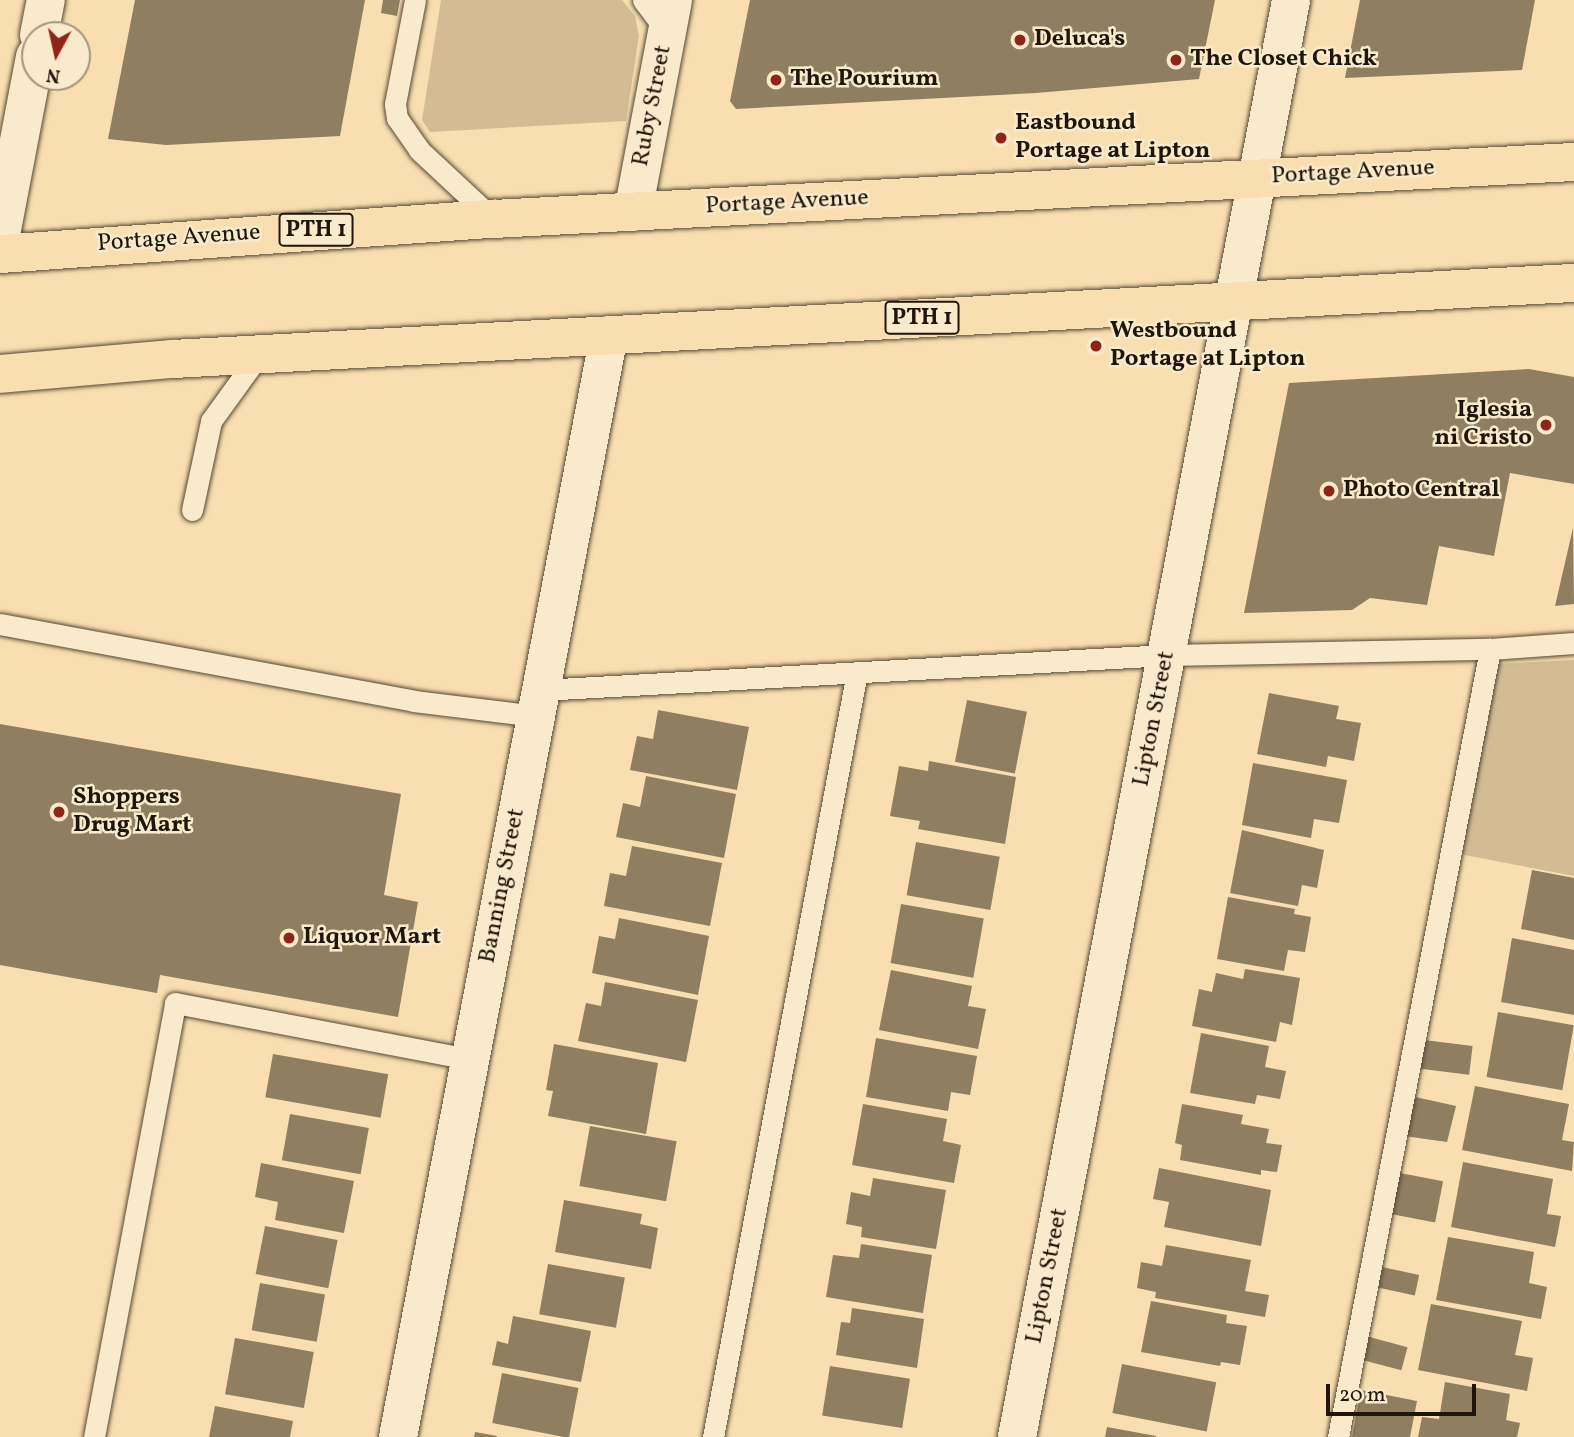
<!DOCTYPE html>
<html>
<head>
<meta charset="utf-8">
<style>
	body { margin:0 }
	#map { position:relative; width:1574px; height:1437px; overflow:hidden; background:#f8deb0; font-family:Vollkorn,serif }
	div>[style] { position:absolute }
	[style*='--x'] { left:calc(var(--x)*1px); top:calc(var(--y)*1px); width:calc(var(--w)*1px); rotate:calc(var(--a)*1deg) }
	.green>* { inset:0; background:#d3bc94 }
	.building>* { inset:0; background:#907e60; transform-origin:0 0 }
	.roads { filter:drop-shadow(0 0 2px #554834) drop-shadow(0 0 2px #554834) }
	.lane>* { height:21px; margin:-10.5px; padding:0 10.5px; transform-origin:10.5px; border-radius:10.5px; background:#faeacc }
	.street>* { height:38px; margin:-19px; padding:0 19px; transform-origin:19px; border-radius:19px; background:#faeacc }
	.highway>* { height:38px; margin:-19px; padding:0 19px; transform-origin:19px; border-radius:19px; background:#f8deb0 }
	.dots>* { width:19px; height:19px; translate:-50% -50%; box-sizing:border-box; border:4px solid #faeacc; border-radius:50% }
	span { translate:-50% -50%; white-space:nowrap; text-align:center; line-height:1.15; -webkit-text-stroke:5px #faeacc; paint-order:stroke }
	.shield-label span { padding:2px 5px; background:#faeacc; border:2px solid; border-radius:5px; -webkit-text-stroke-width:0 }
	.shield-label { font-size:23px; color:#1f160a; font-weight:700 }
	.poi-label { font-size:24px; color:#1f160a; font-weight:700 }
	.left { translate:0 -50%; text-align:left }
	.right { translate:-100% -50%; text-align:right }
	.street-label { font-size:24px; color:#1f160a }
	.north { position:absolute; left:21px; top:21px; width:70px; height:70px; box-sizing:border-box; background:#faeacc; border:2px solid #a2957e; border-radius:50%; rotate:188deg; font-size:19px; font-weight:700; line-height:28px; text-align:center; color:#1f160a }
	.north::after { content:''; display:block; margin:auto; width:24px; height:32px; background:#8f2418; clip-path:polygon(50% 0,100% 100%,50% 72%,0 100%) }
	.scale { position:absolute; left:1326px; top:1384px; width:150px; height:32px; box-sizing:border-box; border:4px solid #1f160a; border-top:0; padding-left:9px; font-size:21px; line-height:24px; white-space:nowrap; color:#1f160a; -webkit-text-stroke:5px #faeacc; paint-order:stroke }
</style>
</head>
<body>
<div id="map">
	<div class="green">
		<div style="clip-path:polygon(441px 0,622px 0,635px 16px,639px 36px,626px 121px,430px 132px,422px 120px)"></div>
		<div style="clip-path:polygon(1574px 660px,1574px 876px,1459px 854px,1494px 664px)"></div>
	</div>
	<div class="building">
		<div style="clip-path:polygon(135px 0,365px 0,340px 136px,166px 145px,108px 139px)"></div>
		<div style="clip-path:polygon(383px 0,400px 0,397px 16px,381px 13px)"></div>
		<div style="clip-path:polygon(750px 0,1215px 0,1199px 79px,1036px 93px,736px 109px,730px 101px)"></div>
		<div style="clip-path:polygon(1360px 0,1535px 0,1522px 70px,1345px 78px)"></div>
		<div style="clip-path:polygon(1529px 369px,1574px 377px,1574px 484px,1510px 473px,1494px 556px,1439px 546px,1427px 605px,1370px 598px,1352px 610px,1244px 613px,1289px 383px)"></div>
		<div style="clip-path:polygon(1573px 528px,1574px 604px,1555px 606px)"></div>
		<div style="clip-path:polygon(1269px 693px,1339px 706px,1336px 719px,1361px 723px,1354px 761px,1328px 756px,1326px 767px,1257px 754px)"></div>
		<div style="left:967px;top:700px;width:61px;height:63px;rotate:11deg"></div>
		<div style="clip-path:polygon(658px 710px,749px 727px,737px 790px,630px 770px,637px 736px,653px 739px)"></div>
		<div style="clip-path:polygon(0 724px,401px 794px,384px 895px,418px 902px,398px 1017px,160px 975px,157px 993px,0 965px)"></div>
		<div style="clip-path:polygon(929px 761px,1016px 777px,1005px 844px,918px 829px,920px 821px,890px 816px,899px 766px,928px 771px)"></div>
		<div style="clip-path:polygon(1253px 763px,1347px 780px,1339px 823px,1314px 819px,1311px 838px,1242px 825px)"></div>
		<div style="clip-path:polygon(646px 776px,736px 794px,724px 858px,616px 837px,623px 803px,640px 807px)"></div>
		<div style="clip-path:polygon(1242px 830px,1324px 850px,1317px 888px,1302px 885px,1298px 906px,1230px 893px)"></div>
		<div style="left:916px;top:842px;width:85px;height:54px;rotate:10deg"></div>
		<div style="clip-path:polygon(632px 846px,722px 863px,710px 926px,604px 906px,610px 873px,626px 876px)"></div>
		<div style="clip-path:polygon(1532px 870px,1574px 878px,1574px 940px,1521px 929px)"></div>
		<div style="clip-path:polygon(1228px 897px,1295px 909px,1294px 914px,1311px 917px,1305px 952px,1288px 950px,1284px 971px,1217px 959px)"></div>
		<div style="left:901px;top:904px;width:84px;height:60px;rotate:10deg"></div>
		<div style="clip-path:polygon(619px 918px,709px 936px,698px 995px,592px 973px,599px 936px,615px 939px)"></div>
		<div style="clip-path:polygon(1512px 938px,1574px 950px,1574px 1015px,1501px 1002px)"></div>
		<div style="clip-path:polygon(1245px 969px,1300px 978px,1292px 1025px,1280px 1022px,1276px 1042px,1192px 1026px,1199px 989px,1212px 992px,1216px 973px,1243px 979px)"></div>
		<div style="clip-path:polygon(891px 970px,972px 986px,968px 1006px,986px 1009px,978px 1049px,879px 1030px)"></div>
		<div style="clip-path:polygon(605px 982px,698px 1000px,686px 1062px,578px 1041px,586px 1003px,601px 1006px)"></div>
		<div style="left:1498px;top:1012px;width:77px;height:66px;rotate:10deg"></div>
		<div style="clip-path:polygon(1201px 1033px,1269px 1046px,1265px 1067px,1286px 1071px,1280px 1099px,1257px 1095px,1255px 1104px,1190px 1093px)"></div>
		<div style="clip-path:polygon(876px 1038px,977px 1056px,970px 1095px,951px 1092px,948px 1111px,866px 1097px)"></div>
		<div style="left:1424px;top:1040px;width:49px;height:29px;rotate:7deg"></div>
		<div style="clip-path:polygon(554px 1044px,658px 1063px,646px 1134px,548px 1116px,553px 1091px,546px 1090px)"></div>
		<div style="left:273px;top:1054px;width:117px;height:44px;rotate:10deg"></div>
		<div style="clip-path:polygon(1475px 1086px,1569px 1104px,1562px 1140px,1574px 1142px,1572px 1171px,1462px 1150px)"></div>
		<div style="clip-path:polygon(1411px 1096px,1456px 1106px,1447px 1142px,1404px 1136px)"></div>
		<div style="clip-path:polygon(863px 1104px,947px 1119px,943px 1141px,961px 1145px,954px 1183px,852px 1165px)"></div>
		<div style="clip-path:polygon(1182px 1104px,1243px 1115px,1241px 1124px,1269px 1129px,1266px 1143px,1282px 1145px,1277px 1172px,1261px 1170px,1261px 1175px,1180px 1160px,1182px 1145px,1175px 1143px)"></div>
		<div style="left:290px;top:1114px;width:80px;height:47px;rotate:10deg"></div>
		<div style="left:590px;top:1126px;width:88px;height:61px;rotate:10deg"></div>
		<div style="clip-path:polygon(1463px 1162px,1553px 1179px,1547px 1214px,1561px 1216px,1555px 1247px,1451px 1227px)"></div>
		<div style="clip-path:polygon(261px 1163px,354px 1181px,344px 1233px,275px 1220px,278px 1202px,255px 1197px)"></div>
		<div style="clip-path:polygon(1159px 1168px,1271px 1190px,1261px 1246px,1164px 1227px,1169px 1202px,1153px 1199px)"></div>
		<div style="left:1395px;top:1172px;width:49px;height:42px;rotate:11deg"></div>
		<div style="clip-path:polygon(873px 1178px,946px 1190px,936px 1249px,861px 1237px,862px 1227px,846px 1224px,851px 1192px,870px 1196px)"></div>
		<div style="clip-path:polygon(564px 1200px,642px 1214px,640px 1224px,658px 1228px,651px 1269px,555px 1252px)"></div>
		<div style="left:265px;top:1226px;width:74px;height:49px;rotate:11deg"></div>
		<div style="clip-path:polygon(1448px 1237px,1534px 1252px,1529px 1283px,1547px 1287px,1541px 1319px,1436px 1300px)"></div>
		<div style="clip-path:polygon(861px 1244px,932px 1255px,923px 1313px,826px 1297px,833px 1255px,859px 1258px)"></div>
		<div style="clip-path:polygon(1166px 1245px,1251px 1260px,1245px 1291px,1269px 1295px,1265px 1317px,1155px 1298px,1156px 1292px,1137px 1288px,1141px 1262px,1162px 1266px)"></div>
		<div style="left:548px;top:1264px;width:78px;height:51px;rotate:10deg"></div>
		<div style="left:1382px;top:1267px;width:38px;height:21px;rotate:12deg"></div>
		<div style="left:260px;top:1283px;width:66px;height:48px;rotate:10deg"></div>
		<div style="clip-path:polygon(1151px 1301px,1227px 1315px,1226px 1323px,1247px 1326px,1240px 1365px,1221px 1362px,1220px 1366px,1141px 1352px)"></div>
		<div style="clip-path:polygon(1431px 1304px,1522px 1321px,1515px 1355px,1533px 1358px,1527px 1391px,1418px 1370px)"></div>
		<div style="clip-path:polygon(852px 1308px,924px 1319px,917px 1368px,836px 1355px,841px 1322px,850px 1323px)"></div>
		<div style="clip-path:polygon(513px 1316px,591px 1331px,581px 1382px,492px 1365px,497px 1341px,508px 1344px)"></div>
		<div style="left:1366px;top:1336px;width:43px;height:24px;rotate:15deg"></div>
		<div style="left:235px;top:1338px;width:80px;height:57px;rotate:10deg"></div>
		<div style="left:1122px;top:1364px;width:96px;height:50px;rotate:11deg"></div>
		<div style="left:830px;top:1366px;width:81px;height:50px;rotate:9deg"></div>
		<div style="left:502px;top:1373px;width:78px;height:51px;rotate:11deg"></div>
		<div style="clip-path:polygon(1445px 1382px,1510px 1394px,1506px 1420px,1520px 1423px,1517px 1437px,1418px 1437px,1422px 1417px,1439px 1419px)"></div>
		<div style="clip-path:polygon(1361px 1390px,1417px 1401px,1410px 1437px,1352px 1437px)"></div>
		<div style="clip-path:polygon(215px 1406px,293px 1421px,290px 1437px,209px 1437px)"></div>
		<div style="clip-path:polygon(1107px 1427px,1156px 1436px,1156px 1437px,1105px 1437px)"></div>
		<div style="clip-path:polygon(475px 1432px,497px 1436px,497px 1437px,474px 1437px)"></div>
	</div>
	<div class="roads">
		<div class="lane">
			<div style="--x:415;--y:0;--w:106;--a:100.9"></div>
			<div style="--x:395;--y:104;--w:14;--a:82"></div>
			<div style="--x:397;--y:118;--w:39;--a:55"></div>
			<div style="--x:419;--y:150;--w:101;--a:43"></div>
			<div style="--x:643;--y:0;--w:40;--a:53"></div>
			<div style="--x:192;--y:510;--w:91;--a:-77.9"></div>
			<div style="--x:211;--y:421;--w:80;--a:-54.1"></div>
			<div style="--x:0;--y:624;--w:421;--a:10.5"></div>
			<div style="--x:414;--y:701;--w:123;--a:7"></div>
			<div style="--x:541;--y:690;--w:628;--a:-3.2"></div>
			<div style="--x:1168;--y:655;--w:322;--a:-1.1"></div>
			<div style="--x:1490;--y:649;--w:84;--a:-4.1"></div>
			<div style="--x:94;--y:1437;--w:441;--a:-79.4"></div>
			<div style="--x:175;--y:1003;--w:298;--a:10.8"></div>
			<div style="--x:713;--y:1437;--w:778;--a:-79.34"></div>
			<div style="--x:1338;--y:1437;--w:803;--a:-79.08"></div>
		</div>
		<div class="street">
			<div style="--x:39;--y:35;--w:36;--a:-79"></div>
			<div style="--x:633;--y:212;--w:216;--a:-79.3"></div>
			<div style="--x:0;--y:240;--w:187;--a:-79.2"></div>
			<div style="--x:398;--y:1437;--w:1122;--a:-79.16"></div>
			<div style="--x:1017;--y:1437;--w:1463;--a:-79.2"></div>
		</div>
		<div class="highway">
			<div style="--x:0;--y:254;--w:494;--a:-4.1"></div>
			<div style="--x:493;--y:219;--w:1083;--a:-3.02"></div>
			<div style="--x:0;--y:374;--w:174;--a:-5"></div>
			<div style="--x:173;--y:359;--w:1403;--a:-3.11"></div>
		</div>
	</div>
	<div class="dots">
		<div style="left:1020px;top:40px;background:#8f2418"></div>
		<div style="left:1176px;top:60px;background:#8f2418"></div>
		<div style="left:776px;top:80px;background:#8f2418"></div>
		<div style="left:1001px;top:138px;background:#8f2418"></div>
		<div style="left:1096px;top:346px;background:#8f2418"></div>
		<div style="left:1546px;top:425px;background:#8f2418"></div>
		<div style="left:1329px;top:491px;background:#8f2418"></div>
		<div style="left:59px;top:812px;background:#8f2418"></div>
		<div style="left:289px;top:938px;background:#8f2418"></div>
	</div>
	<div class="shield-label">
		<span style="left:316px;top:230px">PTH 1</span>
		<span style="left:922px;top:318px">PTH 1</span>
	</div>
	<div class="poi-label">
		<span class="left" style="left:1034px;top:40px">Deluca's</span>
		<span class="left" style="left:1190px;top:60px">The Closet Chick</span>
		<span class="left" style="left:790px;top:80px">The Pourium</span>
		<span class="left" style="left:1015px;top:138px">Eastbound<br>Portage at Lipton</span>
		<span class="left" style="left:1110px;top:346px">Westbound<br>Portage at Lipton</span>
		<span class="right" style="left:1532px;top:425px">Iglesia<br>ni Cristo</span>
		<span class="left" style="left:1343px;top:491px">Photo Central</span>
		<span class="left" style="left:73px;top:812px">Shoppers<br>Drug Mart</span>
		<span class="left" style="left:303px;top:938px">Liquor Mart</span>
	</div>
	<div class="street-label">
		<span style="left:653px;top:106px;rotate:-79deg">Ruby Street</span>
		<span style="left:1353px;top:173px;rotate:-3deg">Portage Avenue</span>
		<span style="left:787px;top:203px;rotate:-3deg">Portage Avenue</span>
		<span style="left:179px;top:239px;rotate:-4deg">Portage Avenue</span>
		<span style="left:1155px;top:719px;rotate:-79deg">Lipton Street</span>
		<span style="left:503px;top:886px;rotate:-79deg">Banning Street</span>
		<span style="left:1048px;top:1276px;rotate:-79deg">Lipton Street</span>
	</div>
	<div class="north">N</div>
	<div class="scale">20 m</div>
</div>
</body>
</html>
